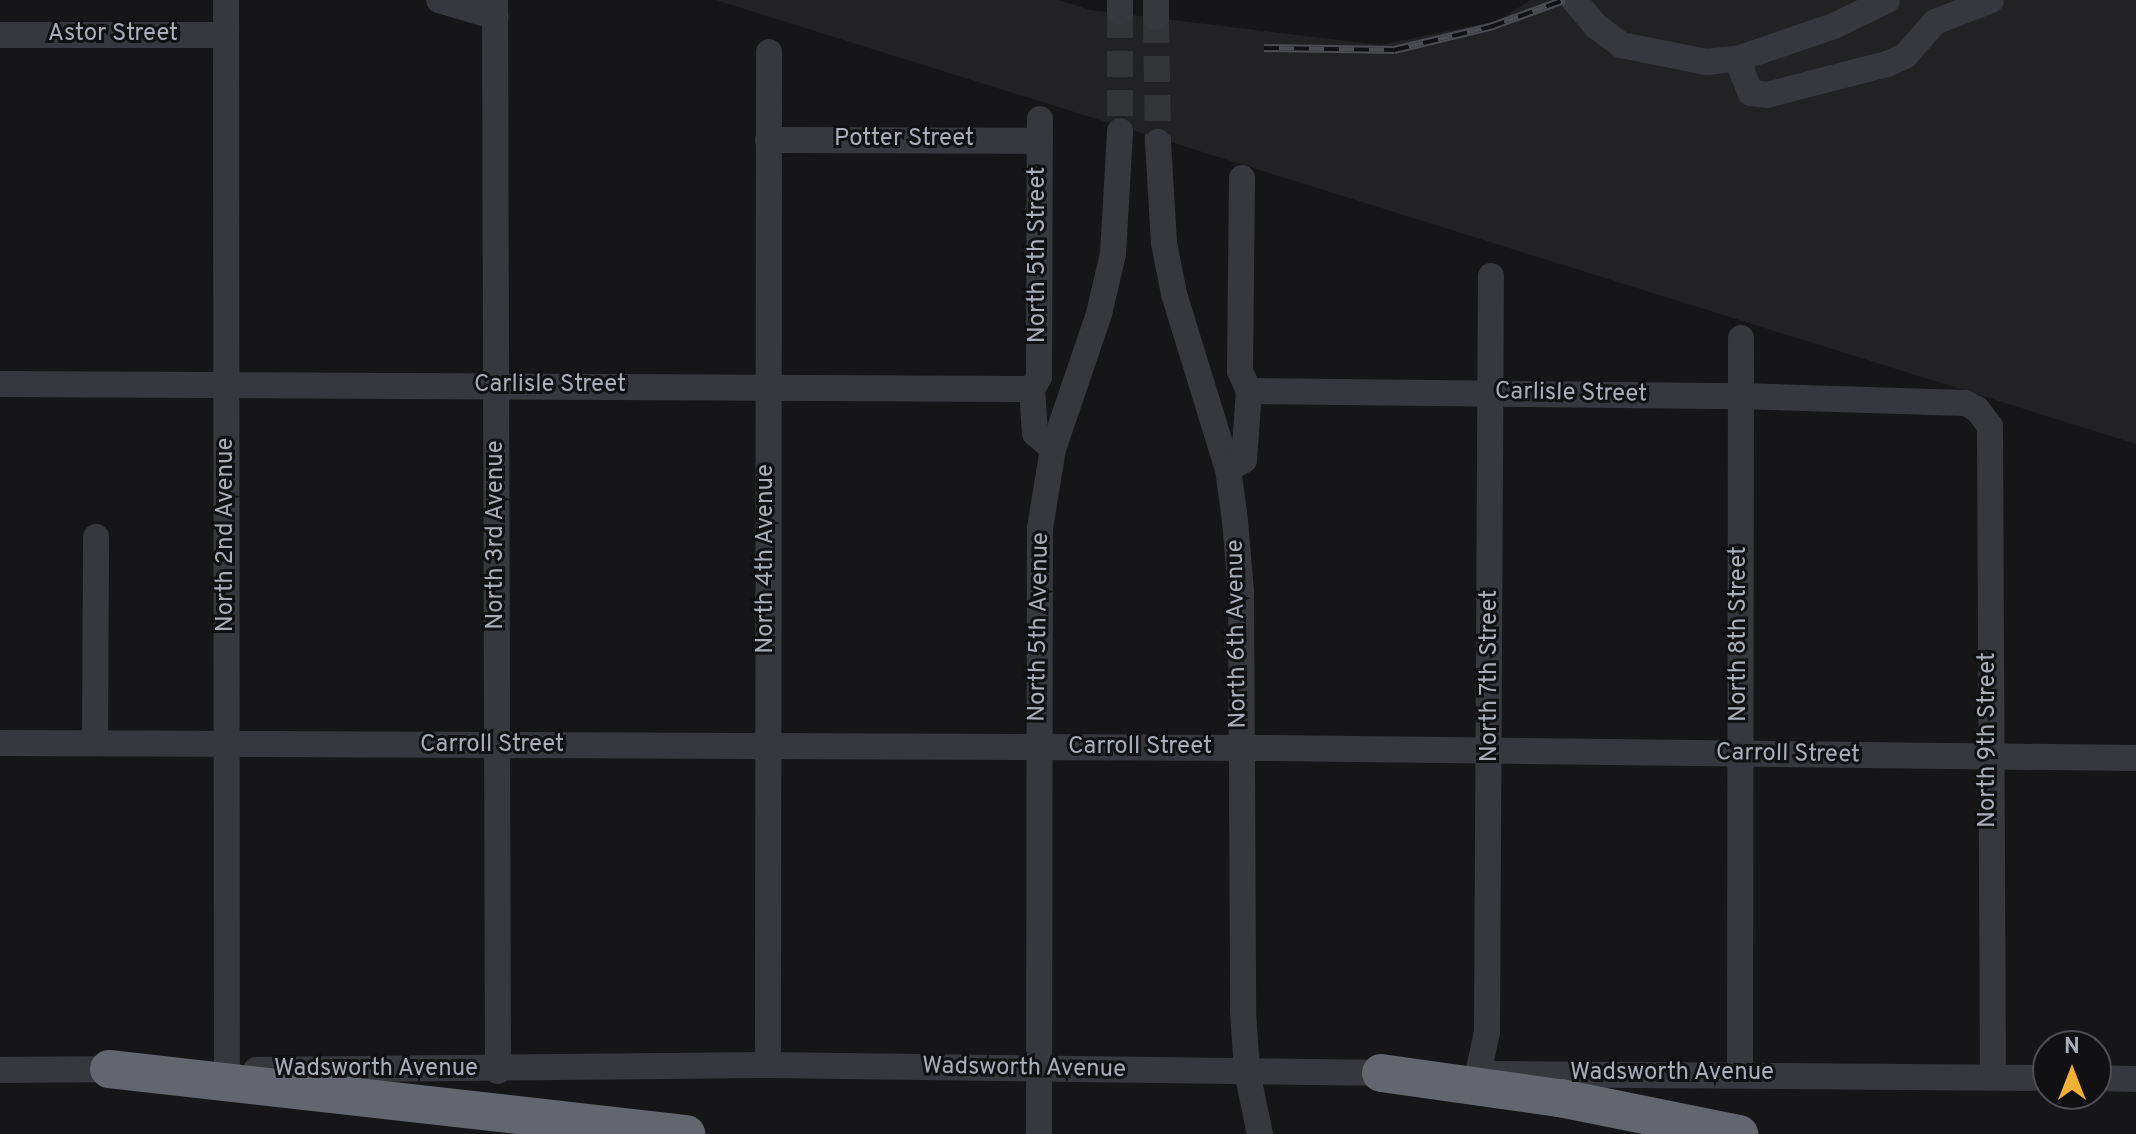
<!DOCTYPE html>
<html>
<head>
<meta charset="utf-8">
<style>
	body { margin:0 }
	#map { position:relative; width:2136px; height:1134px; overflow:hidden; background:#161618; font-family:Overpass,sans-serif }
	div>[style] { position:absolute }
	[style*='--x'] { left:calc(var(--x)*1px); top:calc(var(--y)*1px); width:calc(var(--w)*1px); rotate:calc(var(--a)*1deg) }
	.built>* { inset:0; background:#222225 }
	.minor-tunnel>* { height:26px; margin-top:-13px; transform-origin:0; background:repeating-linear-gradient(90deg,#333438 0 26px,transparent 0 39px) }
	.minor>* { height:26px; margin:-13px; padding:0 13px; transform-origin:13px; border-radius:13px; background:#37383d }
	.highway>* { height:38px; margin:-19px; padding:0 19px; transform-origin:19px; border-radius:19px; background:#63666e }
	.rail>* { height:8px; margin-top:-4px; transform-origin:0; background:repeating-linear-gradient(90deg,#111113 0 15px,#4a4c52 0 30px); box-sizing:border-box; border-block:2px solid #4a4c52 }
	span { translate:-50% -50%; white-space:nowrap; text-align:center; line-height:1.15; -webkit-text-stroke:6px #111113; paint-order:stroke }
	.street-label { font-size:24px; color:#a8adb8 }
	.north { position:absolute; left:2032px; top:1030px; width:80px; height:80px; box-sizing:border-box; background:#111113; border:2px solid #4d4f55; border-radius:50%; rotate:0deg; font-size:22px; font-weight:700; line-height:32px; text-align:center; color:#a8adb8 }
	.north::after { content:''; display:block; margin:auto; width:28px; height:36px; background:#f2b134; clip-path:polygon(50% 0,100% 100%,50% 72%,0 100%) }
</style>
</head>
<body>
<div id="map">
	<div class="built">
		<div style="clip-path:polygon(716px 0,1059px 0,1090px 10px,1380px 45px,1497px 21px,1531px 0,2136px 0,2136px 444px)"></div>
	</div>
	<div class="minor-tunnel">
		<div style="--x:1120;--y:12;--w:119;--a:90"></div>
		<div style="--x:1156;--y:17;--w:125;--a:89.1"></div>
	</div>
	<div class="minor">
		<div style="--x:226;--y:0;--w:1070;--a:89.95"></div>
		<div style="--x:439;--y:0;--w:59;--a:16.6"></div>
		<div style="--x:495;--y:0;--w:1071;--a:89.84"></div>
		<div style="--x:1120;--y:0;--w:12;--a:90"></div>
		<div style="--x:1574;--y:0;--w:34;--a:50"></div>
		<div style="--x:1596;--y:26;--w:31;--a:37"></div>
		<div style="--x:1621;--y:45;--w:87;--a:11.3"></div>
		<div style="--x:1706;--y:62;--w:31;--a:-6"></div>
		<div style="--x:1737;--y:59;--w:102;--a:-18.8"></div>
		<div style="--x:1834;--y:26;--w:59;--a:-26.1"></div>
		<div style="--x:1156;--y:17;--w:17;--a:-90"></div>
		<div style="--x:0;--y:35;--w:225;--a:0"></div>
		<div style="--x:1737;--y:59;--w:37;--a:68"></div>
		<div style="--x:1751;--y:93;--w:16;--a:7"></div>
		<div style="--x:1767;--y:95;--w:124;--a:-14.5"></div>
		<div style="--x:1887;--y:64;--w:20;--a:-24"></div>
		<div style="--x:1905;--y:56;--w:45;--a:-48.6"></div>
		<div style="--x:1935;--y:22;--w:60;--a:-21.4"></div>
		<div style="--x:768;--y:140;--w:272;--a:0.2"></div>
		<div style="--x:1158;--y:142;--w:101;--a:86.6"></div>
		<div style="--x:1164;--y:243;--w:52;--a:78.9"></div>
		<div style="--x:1174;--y:294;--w:183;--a:72.9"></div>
		<div style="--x:1228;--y:469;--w:52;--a:82.3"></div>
		<div style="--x:1235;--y:521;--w:70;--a:85.1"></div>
		<div style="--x:1241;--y:591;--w:420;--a:89.7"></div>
		<div style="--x:1243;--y:1011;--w:61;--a:86.2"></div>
		<div style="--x:1247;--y:1072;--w:63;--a:78.2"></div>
		<div style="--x:1242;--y:178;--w:193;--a:90.6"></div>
		<div style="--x:1240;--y:371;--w:22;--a:66"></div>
		<div style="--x:0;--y:384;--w:1032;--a:0.28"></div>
		<div style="--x:1032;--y:389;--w:44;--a:86.1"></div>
		<div style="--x:1035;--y:433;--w:24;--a:42"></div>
		<div style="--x:1032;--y:389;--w:14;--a:-60"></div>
		<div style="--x:1039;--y:377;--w:258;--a:-89.8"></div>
		<div style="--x:1228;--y:469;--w:18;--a:-29"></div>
		<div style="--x:1244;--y:460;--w:69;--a:-85.9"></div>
		<div style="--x:1249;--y:391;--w:491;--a:0.6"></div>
		<div style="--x:1740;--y:396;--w:225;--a:1.8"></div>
		<div style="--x:1965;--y:403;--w:13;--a:27"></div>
		<div style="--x:1977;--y:409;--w:21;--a:53"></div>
		<div style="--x:1990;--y:426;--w:651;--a:89.74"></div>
		<div style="--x:0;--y:743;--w:1262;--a:0.23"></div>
		<div style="--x:1262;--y:748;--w:874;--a:0.66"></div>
		<div style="--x:95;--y:743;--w:206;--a:-89.7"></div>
		<div style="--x:768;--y:1065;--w:1013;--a:-89.94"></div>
		<div style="--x:0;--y:1070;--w:125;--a:-0.5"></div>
		<div style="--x:256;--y:1070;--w:512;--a:-0.56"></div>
		<div style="--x:768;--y:1065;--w:628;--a:0.73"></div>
		<div style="--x:1478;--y:1074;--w:43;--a:-77.9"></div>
		<div style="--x:1487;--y:1032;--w:756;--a:-89.7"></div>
		<div style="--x:1492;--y:1074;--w:556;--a:0.41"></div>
		<div style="--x:1740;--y:1074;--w:736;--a:-89.92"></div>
		<div style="--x:2096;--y:1078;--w:40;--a:1.4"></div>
		<div style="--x:1039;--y:1134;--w:606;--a:-89.91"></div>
		<div style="--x:1040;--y:528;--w:80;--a:-80.7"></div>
		<div style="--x:1053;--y:449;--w:143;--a:-71.2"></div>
		<div style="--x:1099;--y:314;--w:62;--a:-76.9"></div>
		<div style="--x:1113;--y:254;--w:123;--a:-86.7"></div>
	</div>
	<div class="highway">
		<div style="--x:109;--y:1069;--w:581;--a:6.43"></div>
		<div style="--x:1381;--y:1073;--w:181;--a:8"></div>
		<div style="--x:1560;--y:1098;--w:183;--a:11.4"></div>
	</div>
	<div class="rail">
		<div style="--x:1264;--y:48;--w:130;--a:0.9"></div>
		<div style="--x:1394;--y:50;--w:99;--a:-13.5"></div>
		<div style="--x:1490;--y:27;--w:79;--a:-20"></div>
	</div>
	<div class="street-label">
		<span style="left:113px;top:35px">Astor Street</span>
		<span style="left:904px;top:140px">Potter Street</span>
		<span style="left:1039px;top:255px;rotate:-90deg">North 5th Street</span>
		<span style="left:550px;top:386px">Carlisle Street</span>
		<span style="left:1571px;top:394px;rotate:1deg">Carlisle Street</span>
		<span style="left:227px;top:535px;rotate:-90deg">North 2nd Avenue</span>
		<span style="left:497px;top:535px;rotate:-90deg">North 3rd Avenue</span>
		<span style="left:767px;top:559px;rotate:-90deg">North 4th Avenue</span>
		<span style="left:1040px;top:627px;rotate:-89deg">North 5th Avenue</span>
		<span style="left:1238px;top:634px;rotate:-91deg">North 6th Avenue</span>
		<span style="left:1740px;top:634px;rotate:-90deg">North 8th Street</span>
		<span style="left:1491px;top:676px;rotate:-90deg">North 7th Street</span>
		<span style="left:1989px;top:740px;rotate:-90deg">North 9th Street</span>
		<span style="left:492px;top:746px">Carroll Street</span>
		<span style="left:1140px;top:748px">Carroll Street</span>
		<span style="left:1788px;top:755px;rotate:1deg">Carroll Street</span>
		<span style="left:1024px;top:1069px;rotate:1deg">Wadsworth Avenue</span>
		<span style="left:376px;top:1070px">Wadsworth Avenue</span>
		<span style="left:1672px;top:1074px">Wadsworth Avenue</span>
	</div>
	<div class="north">N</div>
</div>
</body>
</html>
